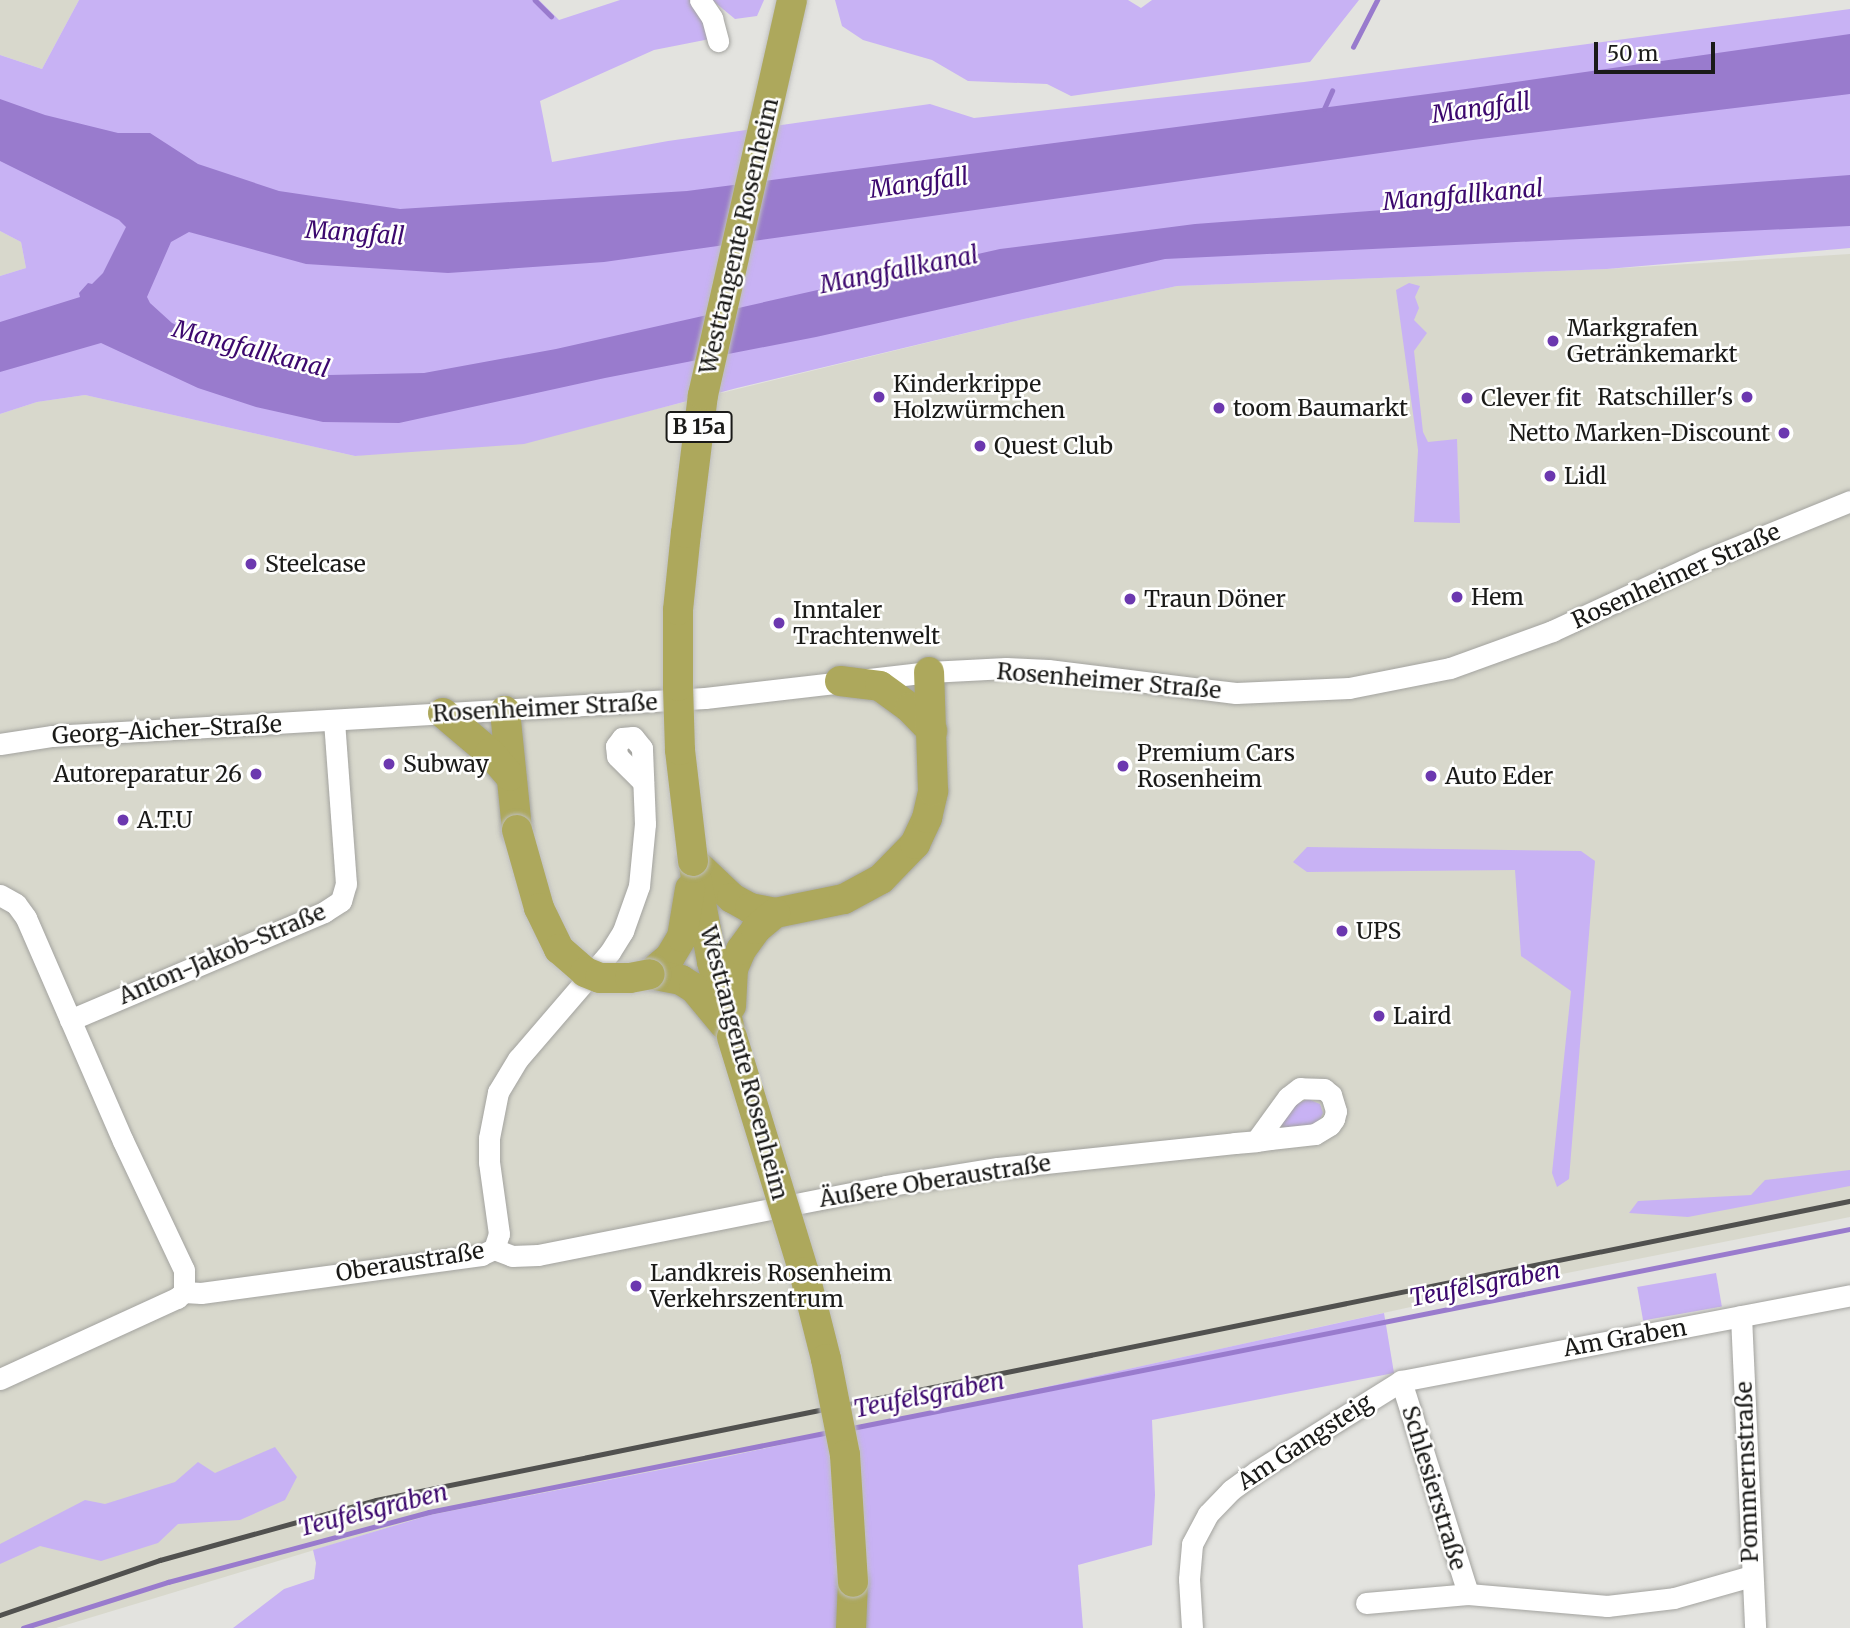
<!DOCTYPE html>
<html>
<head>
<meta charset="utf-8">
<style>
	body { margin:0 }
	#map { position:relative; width:1850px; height:1628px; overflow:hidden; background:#e3e3df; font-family:Merriweather,serif }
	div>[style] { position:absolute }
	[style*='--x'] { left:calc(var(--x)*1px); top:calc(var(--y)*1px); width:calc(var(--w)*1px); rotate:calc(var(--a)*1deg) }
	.built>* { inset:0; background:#d8d8cc }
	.green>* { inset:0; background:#c8b2f4; transform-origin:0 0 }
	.water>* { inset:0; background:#997bcd }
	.stream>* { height:4.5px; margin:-2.25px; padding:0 2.25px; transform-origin:2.25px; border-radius:2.25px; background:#997bcd }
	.roads { filter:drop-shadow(0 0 2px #a3a39f) drop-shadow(0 0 2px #a3a39f) }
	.minor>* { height:21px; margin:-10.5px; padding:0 10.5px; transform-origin:10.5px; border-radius:10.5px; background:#fff }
	.highway>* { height:30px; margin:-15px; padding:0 15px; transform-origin:15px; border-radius:15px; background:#ada85c }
	.rail>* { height:4.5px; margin:-2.25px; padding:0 2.25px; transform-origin:2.25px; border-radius:2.25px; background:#51514f }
	.bridges { filter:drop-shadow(0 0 2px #bfbfbe) drop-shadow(0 0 2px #bfbfbe) }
	.highway-bridge>* { height:30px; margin:-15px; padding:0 15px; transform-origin:15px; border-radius:15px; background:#ada85c }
	.dots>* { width:19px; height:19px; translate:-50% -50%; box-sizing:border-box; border:4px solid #fffffe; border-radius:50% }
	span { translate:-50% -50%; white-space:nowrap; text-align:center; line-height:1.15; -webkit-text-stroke:5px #fffffe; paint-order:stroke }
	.shield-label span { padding:2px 5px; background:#fffffe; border:2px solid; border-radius:5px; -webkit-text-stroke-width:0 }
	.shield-label { font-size:21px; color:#1a1a18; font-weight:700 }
	.street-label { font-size:23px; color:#1a1a18 }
	.poi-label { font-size:23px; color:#1a1a18 }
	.left { translate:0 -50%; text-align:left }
	.right { translate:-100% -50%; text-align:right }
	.water-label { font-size:24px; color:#3c086e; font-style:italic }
	.scale { position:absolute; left:1594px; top:42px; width:121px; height:32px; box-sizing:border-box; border:4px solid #1a1a18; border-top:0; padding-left:9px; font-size:21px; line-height:24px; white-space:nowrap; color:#1a1a18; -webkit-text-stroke:5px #fffffe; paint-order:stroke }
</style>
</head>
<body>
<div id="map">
	<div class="built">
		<div style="clip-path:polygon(0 0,79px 0,42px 69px,0 55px)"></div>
		<div style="clip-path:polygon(0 231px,21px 242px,26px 268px,0 276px)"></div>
		<div style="clip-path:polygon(1850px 254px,1850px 1217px,1562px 1274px,725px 1457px,430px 1515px,56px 1628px,0 1628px,0 414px,37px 402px,85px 395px,355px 456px,652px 410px,1024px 319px,1177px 286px,1607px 269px)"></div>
	</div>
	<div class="green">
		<div style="clip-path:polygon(79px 0,539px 0,559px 20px,620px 0,693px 0,715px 38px,654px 50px,540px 101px,552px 162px,668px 141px,930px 104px,974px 118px,1304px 82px,1850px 9px,1850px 248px,1607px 269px,1177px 286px,1024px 319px,737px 388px,524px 444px,355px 456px,85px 395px,37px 402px,0 414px,0 276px,26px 268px,21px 242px,0 231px,0 55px,42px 69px)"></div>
		<div style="clip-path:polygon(712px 0,764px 0,757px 16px,735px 19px)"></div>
		<div style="clip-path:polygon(835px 0,1128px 0,1141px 8px,1152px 0,1359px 0,1310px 62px,1071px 96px,1047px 84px,968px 81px,932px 60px,863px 40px,842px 26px)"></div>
		<div style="clip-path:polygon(1409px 283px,1420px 286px,1415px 297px,1419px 308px,1414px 320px,1427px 333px,1414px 351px,1423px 432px,1428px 442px,1457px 439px,1460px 523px,1414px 522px,1418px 450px,1396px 290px)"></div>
		<div style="clip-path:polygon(1307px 847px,1581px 851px,1595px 861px,1569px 1179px,1557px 1187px,1552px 1173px,1571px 991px,1521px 956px,1515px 870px,1307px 872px,1293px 862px)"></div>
		<div style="clip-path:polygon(1308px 1099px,1320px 1104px,1323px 1113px,1319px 1121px,1312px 1125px,1283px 1128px,1279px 1125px,1292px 1106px)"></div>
		<div style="clip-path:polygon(1850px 1170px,1850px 1186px,1688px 1217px,1629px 1213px,1638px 1201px,1751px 1195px,1765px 1180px)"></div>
		<div style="left:1716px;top:1273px;width:34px;height:80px;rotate:80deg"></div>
		<div style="clip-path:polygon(1384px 1313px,1394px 1373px,1152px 1420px,1155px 1495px,1152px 1545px,1078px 1565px,1083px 1628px,233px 1628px,284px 1589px,314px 1579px,316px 1563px,313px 1550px,430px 1515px,725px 1457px)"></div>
		<div style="clip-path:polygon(275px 1447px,297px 1477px,285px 1500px,240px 1520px,178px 1524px,158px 1543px,101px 1561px,40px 1546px,0 1564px,0 1544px,85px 1500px,105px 1504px,175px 1482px,198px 1462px,215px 1473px)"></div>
	</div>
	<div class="water">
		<div style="clip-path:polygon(1850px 34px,1850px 94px,1473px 140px,604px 262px,448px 273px,306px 264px,189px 232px,171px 242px,147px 297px,150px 303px,172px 323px,256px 362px,329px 375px,424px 373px,556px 349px,1000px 249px,1195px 224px,1850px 175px,1850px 226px,1165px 259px,816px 337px,605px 378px,399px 423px,323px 422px,256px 407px,198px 388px,101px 343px,0 372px,0 322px,80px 297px,79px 293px,88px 283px,92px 284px,103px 273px,126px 227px,119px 220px,0 161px,0 99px,45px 115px,118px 133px,150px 133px,198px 164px,279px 191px,400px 209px,687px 191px,1466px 89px)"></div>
	</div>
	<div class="stream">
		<div style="--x:535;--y:0;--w:23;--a:45"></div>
		<div style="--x:1353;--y:47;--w:53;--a:-62.9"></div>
		<div style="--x:1324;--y:109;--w:20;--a:-66"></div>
		<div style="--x:852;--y:1428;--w:1018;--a:-11.28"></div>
		<div style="--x:23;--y:1628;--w:152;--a:-17.6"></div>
		<div style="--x:168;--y:1582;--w:270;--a:-15"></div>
		<div style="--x:429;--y:1512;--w:409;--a:-11.3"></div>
	</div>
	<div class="roads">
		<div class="minor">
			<div style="--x:700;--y:0;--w:22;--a:56"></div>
			<div style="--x:712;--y:18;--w:24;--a:75"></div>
			<div style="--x:0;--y:744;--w:53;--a:-8.7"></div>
			<div style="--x:52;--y:736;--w:654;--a:-3.33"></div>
			<div style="--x:705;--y:698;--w:226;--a:-6.6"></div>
			<div style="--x:929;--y:672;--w:77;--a:-3"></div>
			<div style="--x:1006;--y:668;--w:42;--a:2.7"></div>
			<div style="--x:1048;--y:670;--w:189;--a:7"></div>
			<div style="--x:1236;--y:693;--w:113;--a:-2.5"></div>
			<div style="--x:1349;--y:688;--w:103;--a:-11.2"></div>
			<div style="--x:1450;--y:668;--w:109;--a:-19.9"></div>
			<div style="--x:1552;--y:631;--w:169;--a:-24.9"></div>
			<div style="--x:1705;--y:560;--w:157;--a:-22.1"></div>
			<div style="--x:0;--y:895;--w:18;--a:29"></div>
			<div style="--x:16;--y:904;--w:17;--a:54"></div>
			<div style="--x:26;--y:918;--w:243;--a:66.5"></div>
			<div style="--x:123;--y:1141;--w:143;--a:64.7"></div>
			<div style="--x:184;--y:1270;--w:22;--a:90"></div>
			<div style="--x:70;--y:1020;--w:276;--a:-23"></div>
			<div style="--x:324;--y:912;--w:20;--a:-33"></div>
			<div style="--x:341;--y:901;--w:18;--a:-74"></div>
			<div style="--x:346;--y:884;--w:163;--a:-94.2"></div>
			<div style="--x:494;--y:1249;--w:19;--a:21"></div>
			<div style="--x:512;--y:1256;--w:26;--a:-2"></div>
			<div style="--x:538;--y:1255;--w:354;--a:-11.2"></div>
			<div style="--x:885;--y:1186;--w:114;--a:-9.1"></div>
			<div style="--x:998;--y:1168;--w:238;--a:-6"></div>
			<div style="--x:1235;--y:1143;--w:21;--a:-5"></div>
			<div style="--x:1256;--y:1141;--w:14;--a:-8"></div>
			<div style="--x:1270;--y:1139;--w:45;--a:-6.3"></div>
			<div style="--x:1315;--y:1134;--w:17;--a:-31"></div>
			<div style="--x:1330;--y:1125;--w:7;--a:-56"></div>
			<div style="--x:1334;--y:1119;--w:8;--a:-76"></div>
			<div style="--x:1336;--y:1111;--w:17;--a:-107"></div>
			<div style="--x:1331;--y:1095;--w:9;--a:-139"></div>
			<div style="--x:1324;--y:1089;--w:24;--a:-178"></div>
			<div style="--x:1300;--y:1088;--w:15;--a:143"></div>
			<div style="--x:1288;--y:1097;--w:54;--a:126"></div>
			<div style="--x:1741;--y:1316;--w:312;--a:87.4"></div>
			<div style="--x:0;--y:1379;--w:195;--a:-24.6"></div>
			<div style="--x:177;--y:1298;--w:9;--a:-41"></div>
			<div style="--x:184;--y:1292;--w:17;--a:3"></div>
			<div style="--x:201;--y:1293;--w:283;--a:-7.7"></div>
			<div style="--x:481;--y:1255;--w:14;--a:-25"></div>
			<div style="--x:494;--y:1249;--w:16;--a:-72"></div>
			<div style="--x:499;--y:1234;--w:73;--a:-97.9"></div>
			<div style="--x:489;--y:1162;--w:24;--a:-90"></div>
			<div style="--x:489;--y:1138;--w:47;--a:-78.9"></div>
			<div style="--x:498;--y:1092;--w:39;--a:-59"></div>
			<div style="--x:518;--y:1059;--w:141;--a:-49.3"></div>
			<div style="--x:610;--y:952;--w:25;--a:-58"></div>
			<div style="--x:623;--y:931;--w:48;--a:-70.4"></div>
			<div style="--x:639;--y:886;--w:62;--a:-84.5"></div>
			<div style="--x:645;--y:824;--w:76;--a:-92.3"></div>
			<div style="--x:642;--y:748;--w:14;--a:-129"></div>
			<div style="--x:633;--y:737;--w:11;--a:175"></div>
			<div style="--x:622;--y:738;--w:10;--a:127"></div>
			<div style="--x:616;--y:746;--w:10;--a:84"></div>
			<div style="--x:617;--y:756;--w:37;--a:45"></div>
			<div style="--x:1401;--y:1381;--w:223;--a:72.5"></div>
			<div style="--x:1468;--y:1594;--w:140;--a:4.9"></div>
			<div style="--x:1607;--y:1606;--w:67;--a:-6.8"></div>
			<div style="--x:1674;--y:1598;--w:80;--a:-15.9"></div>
			<div style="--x:1366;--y:1603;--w:102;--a:-5"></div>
			<div style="--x:1192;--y:1628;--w:49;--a:-93.5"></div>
			<div style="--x:1189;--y:1579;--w:35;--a:-85"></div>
			<div style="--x:1192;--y:1544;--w:34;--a:-62"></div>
			<div style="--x:1208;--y:1514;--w:33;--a:-46"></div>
			<div style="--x:1231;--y:1490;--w:32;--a:-36"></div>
			<div style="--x:1257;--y:1471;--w:170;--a:-32"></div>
			<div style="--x:1401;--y:1381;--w:457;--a:-10.8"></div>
		</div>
		<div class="highway">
			<div style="--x:840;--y:681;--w:40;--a:7.1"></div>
			<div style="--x:880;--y:686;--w:37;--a:36"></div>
			<div style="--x:910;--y:708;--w:32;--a:46"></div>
			<div style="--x:505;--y:711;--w:120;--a:84.2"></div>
			<div style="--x:443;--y:713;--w:62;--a:40.4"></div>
			<div style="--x:490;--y:753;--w:30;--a:49"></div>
			<div style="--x:693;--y:861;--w:54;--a:43.5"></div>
			<div style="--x:732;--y:898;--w:21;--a:29"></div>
			<div style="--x:750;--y:908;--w:25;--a:11"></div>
			<div style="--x:775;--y:913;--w:70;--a:-11.5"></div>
			<div style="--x:844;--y:899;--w:42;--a:-28.4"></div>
			<div style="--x:881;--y:879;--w:49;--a:-45.8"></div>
			<div style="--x:915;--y:844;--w:29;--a:-65"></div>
			<div style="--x:927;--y:818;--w:28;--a:-77"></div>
			<div style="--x:933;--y:791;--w:119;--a:-91.9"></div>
			<div style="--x:693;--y:861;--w:103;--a:79.3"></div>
			<div style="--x:712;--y:962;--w:78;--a:75.1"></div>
			<div style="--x:650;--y:974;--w:26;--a:-40"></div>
			<div style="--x:670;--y:957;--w:23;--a:-59"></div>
			<div style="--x:682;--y:937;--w:49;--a:-80.5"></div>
			<div style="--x:650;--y:974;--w:32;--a:11"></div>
			<div style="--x:681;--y:980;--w:15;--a:32"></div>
			<div style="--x:694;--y:988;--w:47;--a:50.2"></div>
			<div style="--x:731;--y:1006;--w:37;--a:-87"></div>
			<div style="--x:733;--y:969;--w:21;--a:-67"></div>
			<div style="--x:741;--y:950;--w:26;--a:-54"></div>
			<div style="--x:756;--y:929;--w:25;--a:-40"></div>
			<div style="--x:851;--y:1628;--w:46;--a:-87.5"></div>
		</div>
	</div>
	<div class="rail">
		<div style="--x:0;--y:1615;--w:169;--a:-19"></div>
		<div style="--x:160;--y:1560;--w:224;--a:-15.5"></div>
		<div style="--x:376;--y:1500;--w:1504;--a:-11.47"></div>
	</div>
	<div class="bridges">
		<div class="highway-bridge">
			<div style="--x:517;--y:830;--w:81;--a:74.2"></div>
			<div style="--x:539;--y:908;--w:46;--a:64"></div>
			<div style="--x:559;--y:949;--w:35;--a:41"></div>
			<div style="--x:585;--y:972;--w:16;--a:22"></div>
			<div style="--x:600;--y:978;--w:30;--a:0"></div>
			<div style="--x:630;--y:978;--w:20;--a:-11"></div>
			<div style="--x:693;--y:861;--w:112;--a:-96.7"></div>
			<div style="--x:680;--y:750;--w:64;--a:-91.8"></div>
			<div style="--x:678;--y:686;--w:76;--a:-90"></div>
			<div style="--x:678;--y:610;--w:77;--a:-84.1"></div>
			<div style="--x:686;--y:533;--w:139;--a:-83"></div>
			<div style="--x:703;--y:395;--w:405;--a:-77.3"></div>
			<div style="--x:732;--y:1037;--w:246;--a:73"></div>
			<div style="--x:804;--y:1272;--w:90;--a:75.8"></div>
			<div style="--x:826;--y:1359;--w:98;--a:78.8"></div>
			<div style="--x:845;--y:1455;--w:127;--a:86.4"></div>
		</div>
	</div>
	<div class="dots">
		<div style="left:1553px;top:341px;background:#6c38af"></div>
		<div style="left:879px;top:397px;background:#6c38af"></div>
		<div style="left:1747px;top:397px;background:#6c38af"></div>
		<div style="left:1467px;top:398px;background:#6c38af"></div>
		<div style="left:1219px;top:408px;background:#6c38af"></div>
		<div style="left:1784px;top:433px;background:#6c38af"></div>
		<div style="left:980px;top:446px;background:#6c38af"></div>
		<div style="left:1550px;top:476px;background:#6c38af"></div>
		<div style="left:251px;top:564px;background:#6c38af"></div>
		<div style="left:1457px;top:597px;background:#6c38af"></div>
		<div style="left:1130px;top:599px;background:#6c38af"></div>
		<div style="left:779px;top:623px;background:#6c38af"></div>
		<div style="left:389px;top:764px;background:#6c38af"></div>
		<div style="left:1123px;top:766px;background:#6c38af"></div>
		<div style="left:256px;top:774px;background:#6c38af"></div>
		<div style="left:1431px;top:776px;background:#6c38af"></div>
		<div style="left:123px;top:820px;background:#6c38af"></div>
		<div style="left:1342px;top:931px;background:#6c38af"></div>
		<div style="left:1379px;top:1016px;background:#6c38af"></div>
		<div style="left:636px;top:1286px;background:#6c38af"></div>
	</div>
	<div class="shield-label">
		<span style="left:699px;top:427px">B 15a</span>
	</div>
	<div class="street-label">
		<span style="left:739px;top:236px;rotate:-77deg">Westtangente Rosenheim</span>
		<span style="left:1676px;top:576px;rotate:-24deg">Rosenheimer Straße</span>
		<span style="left:1109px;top:681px;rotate:5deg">Rosenheimer Straße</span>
		<span style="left:545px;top:708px;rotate:-3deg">Rosenheimer Straße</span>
		<span style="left:167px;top:730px;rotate:-3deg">Georg-Aicher-Straße</span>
		<span style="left:222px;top:954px;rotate:-23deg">Anton-Jakob-Straße</span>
		<span style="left:744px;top:1063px;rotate:75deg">Westtangente Rosenheim</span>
		<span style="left:935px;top:1181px;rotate:-9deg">Äußere Oberaustraße</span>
		<span style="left:410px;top:1262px;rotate:-9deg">Oberaustraße</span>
		<span style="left:1625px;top:1338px;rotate:-10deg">Am Graben</span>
		<span style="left:1305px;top:1442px;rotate:-33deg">Am Gangsteig</span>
		<span style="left:1747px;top:1472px;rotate:-92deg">Pommernstraße</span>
		<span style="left:1434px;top:1488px;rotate:73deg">Schlesierstraße</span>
	</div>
	<div class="poi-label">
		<span class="left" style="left:1567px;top:341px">Markgrafen<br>Getränkemarkt</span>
		<span class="left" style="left:893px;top:397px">Kinderkrippe<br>Holzwürmchen</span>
		<span class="right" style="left:1733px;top:397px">Ratschiller's</span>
		<span class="left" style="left:1481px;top:398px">Clever fit</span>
		<span class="left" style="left:1233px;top:408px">toom Baumarkt</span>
		<span class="right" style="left:1770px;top:433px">Netto Marken-Discount</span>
		<span class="left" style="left:994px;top:446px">Quest Club</span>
		<span class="left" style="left:1564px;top:476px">Lidl</span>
		<span class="left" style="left:265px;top:564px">Steelcase</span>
		<span class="left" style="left:1471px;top:597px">Hem</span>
		<span class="left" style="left:1144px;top:599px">Traun Döner</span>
		<span class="left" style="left:793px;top:623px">Inntaler<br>Trachtenwelt</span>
		<span class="left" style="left:1137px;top:766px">Premium Cars<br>Rosenheim</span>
		<span class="left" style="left:403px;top:764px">Subway</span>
		<span class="right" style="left:242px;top:774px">Autoreparatur 26</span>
		<span class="left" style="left:1445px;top:776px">Auto Eder</span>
		<span class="left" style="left:137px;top:820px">A.T.U</span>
		<span class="left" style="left:1356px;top:931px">UPS</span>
		<span class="left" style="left:1393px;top:1016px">Laird</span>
		<span class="left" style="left:650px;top:1286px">Landkreis Rosenheim<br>Verkehrszentrum</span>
	</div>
	<div class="water-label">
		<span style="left:1481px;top:108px;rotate:-8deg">Mangfall</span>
		<span style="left:919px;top:183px;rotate:-8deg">Mangfall</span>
		<span style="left:1463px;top:195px;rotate:-5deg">Mangfallkanal</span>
		<span style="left:355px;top:233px;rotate:4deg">Mangfall</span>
		<span style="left:899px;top:270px;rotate:-11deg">Mangfallkanal</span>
		<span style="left:251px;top:349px;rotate:15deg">Mangfallkanal</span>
		<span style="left:1485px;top:1284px;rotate:-11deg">Teufelsgraben</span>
		<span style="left:929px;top:1395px;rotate:-11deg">Teufelsgraben</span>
		<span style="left:373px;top:1510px;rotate:-14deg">Teufelsgraben</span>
	</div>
	<div class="scale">50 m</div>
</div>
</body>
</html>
